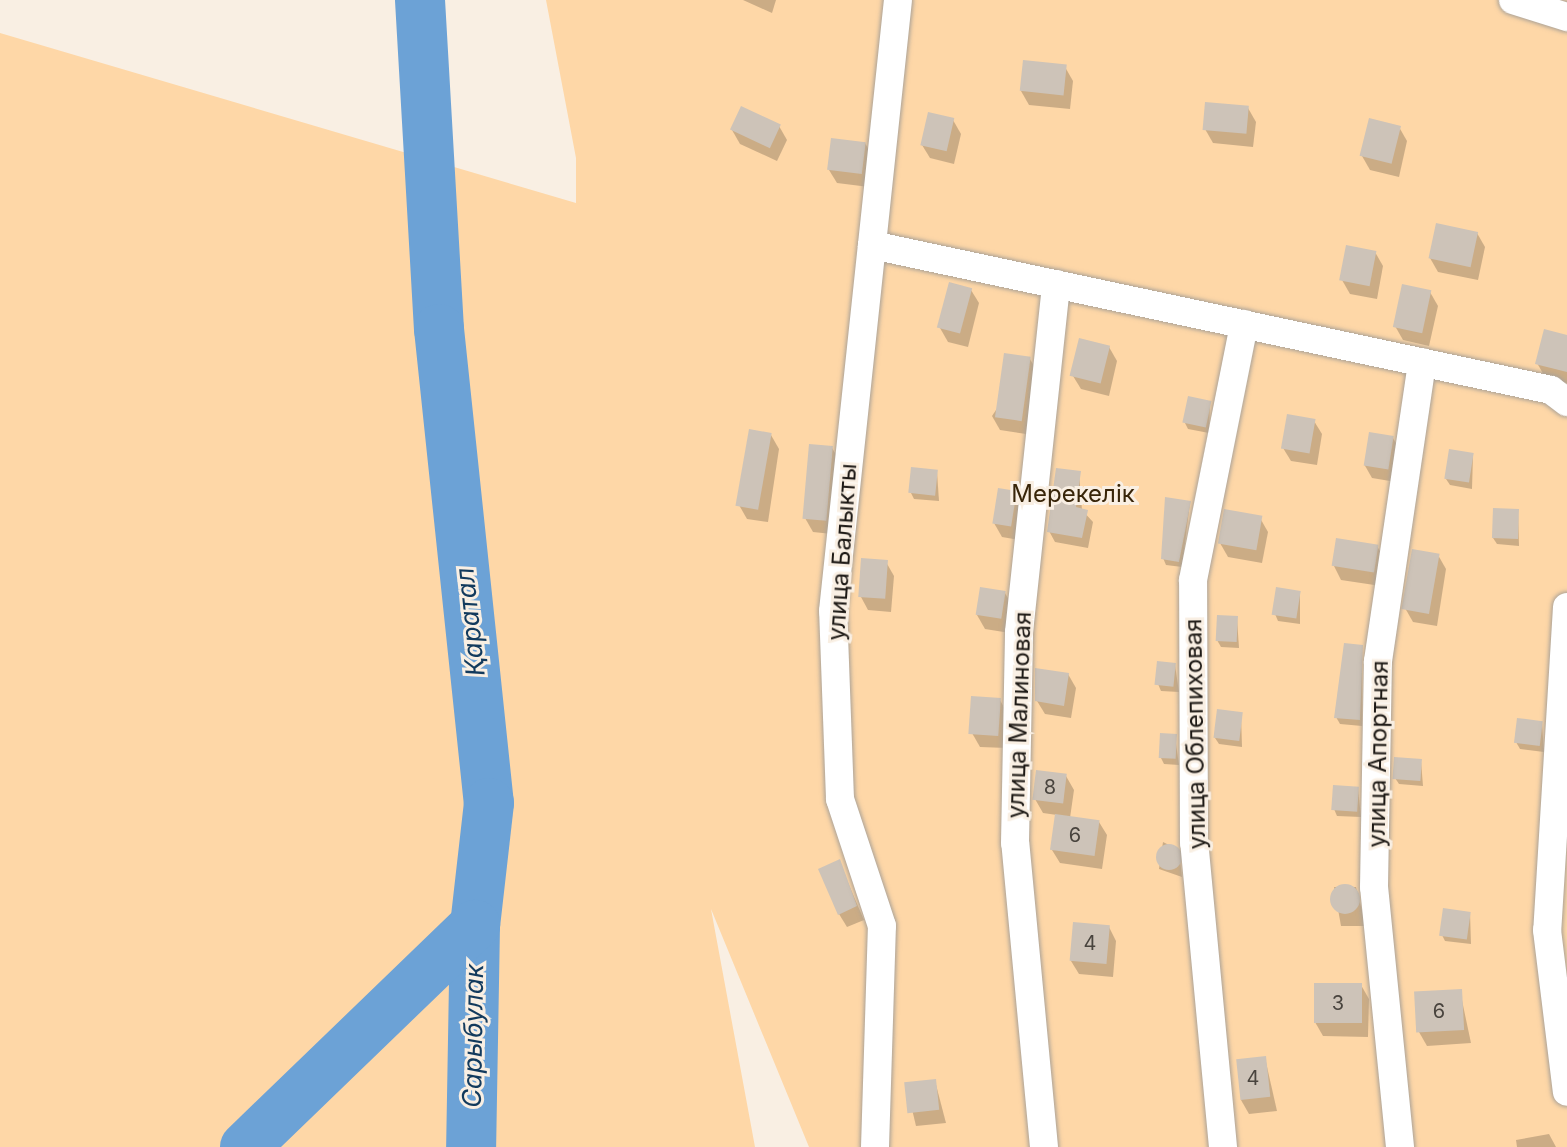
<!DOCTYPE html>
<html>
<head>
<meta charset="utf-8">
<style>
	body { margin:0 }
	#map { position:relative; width:1567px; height:1147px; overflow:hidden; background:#f9efe3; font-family:Inter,sans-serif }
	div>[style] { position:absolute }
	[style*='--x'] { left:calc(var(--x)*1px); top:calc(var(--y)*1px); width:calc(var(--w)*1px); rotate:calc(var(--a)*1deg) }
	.green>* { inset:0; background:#fed7a7 }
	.shadow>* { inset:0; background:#0003 }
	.river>* { height:50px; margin:-25px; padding:0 25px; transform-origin:25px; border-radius:25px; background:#6ca2d6 }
	.building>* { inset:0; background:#cdc3b8; transform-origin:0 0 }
	.round { border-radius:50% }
	.roads { filter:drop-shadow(0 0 2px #aba297) drop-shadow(0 0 2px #aba297) }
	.minor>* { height:28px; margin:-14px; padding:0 14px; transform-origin:14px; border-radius:14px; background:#fff }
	span { translate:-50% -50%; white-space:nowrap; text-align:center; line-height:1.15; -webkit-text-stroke:6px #f9efe3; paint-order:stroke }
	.number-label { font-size:20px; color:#49443e }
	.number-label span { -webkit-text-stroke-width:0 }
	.park-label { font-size:24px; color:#382509 }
	.street-label { font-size:24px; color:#1d1915 }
	.water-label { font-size:26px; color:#123a5d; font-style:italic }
</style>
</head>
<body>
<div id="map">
	<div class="green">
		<div style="clip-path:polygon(546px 0,1567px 0,1567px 1147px,809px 1147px,711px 909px,755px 1147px,0 1147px,0 33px,576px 203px,576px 158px)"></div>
	</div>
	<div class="shadow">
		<div style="clip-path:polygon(743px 0,776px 0,772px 13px)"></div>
		<div style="clip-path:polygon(1065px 67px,1073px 81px,1070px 109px,1029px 105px,1021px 91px)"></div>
		<div style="clip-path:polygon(1248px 108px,1256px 122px,1253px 147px,1213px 143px,1205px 129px)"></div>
		<div style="clip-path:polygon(953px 120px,961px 134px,954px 164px,930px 158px,922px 145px)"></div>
		<div style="clip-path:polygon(779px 126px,787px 140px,777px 161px,740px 144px,732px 130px)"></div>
		<div style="clip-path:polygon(1399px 127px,1407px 141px,1399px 177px,1370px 170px,1362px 156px)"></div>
		<div style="clip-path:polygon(865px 143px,873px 157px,869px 187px,837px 183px,829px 170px)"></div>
		<div style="clip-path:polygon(1477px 233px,1485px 247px,1478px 280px,1438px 272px,1430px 258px)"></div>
		<div style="clip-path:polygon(1375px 252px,1383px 266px,1377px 299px,1350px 294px,1342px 280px)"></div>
		<div style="clip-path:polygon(971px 290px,979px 303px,968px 347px,948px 342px,940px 328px)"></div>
		<div style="clip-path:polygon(1430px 292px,1438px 306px,1429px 346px,1403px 340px,1395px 326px)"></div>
		<div style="clip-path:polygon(1567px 337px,1567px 383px,1545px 377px,1537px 363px)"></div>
		<div style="clip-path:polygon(1109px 347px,1117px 361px,1109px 396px,1081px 389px,1073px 376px)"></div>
		<div style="clip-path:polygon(1030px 359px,1038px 373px,1026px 434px,1000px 430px,992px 416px)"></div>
		<div style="clip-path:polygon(1210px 403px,1209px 433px,1188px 429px,1185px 423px)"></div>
		<div style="clip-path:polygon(1314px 421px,1322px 434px,1317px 465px,1291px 461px,1283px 448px)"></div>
		<div style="clip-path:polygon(771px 435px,779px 449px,768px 522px,747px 519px,739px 505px)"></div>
		<div style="clip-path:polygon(1393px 438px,1401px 452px,1396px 482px,1372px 478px,1364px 464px)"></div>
		<div style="clip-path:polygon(832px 448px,840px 461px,832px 534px,813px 532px,805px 518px)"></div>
		<div style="clip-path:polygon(1473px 455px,1472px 489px,1450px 485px,1446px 479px)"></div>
		<div style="clip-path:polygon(937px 472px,939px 501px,914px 499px,911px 493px)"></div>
		<div style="clip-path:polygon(1079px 473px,1082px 510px,1093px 522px,1088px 548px,1055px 542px,1049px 531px)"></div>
		<div style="clip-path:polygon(1016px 492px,1024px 506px,1020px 540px,1002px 537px,994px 523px)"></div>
		<div style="clip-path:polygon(1190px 503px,1182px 567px,1166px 565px,1163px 558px)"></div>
		<div style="clip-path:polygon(1518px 511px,1519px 546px,1497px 544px,1493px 538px)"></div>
		<div style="clip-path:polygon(1260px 518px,1268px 532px,1262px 563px,1228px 557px,1220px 543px)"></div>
		<div style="clip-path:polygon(1377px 546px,1385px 560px,1381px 586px,1341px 580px,1334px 566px)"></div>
		<div style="clip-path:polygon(1438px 555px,1446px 569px,1437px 626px,1413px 622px,1405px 608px)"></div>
		<div style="clip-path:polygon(886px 562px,894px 576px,891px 612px,868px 610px,861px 597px)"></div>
		<div style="clip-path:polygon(1005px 593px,1013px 607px,1010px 633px,985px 629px,977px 615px)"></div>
		<div style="clip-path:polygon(1300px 593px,1300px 624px,1278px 621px,1275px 614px)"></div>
		<div style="clip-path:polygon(1237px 618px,1239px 648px,1221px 647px,1217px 640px)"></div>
		<div style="clip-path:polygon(1362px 646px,1362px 726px,1340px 724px,1336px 717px)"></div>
		<div style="clip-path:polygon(1175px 665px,1179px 692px,1161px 691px,1158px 684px)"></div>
		<div style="clip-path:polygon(1068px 674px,1076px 688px,1071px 718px,1045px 714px,1037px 701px)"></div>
		<div style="clip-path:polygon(1000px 700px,1007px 713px,1007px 748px,980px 747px,972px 733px)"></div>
		<div style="clip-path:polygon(1241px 714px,1242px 747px,1219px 744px,1215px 738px)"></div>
		<div style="clip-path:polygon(1542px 723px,1544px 752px,1520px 749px,1516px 742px)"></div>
		<div style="clip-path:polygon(1175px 736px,1179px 765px,1164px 764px,1161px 758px)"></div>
		<div style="clip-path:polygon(1421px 761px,1423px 786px,1399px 784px,1395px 778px)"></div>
		<div style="clip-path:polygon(1066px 776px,1074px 790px,1070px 818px,1099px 822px,1107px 835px,1102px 869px,1060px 863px,1052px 850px,1057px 815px,1043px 813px,1035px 799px)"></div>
		<div style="clip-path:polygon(1358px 788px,1361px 817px,1337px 816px,1334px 809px)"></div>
		<div style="clip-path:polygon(1163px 842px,1179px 850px,1182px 877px,1159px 869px)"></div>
		<div style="clip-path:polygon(839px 862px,864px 920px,847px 927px,839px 914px)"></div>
		<div style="clip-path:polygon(1334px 887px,1356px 887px,1366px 926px,1341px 926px)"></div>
		<div style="clip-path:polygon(1470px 913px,1471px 944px,1445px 941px,1442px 935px)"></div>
		<div style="clip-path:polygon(1109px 927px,1116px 941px,1113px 977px,1079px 974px,1071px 961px)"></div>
		<div style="clip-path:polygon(1361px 985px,1369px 999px,1368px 1037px,1323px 1036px,1315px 1022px)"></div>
		<div style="clip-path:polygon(1460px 991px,1471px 1043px,1427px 1046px,1419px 1032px)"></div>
		<div style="clip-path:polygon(1265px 1058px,1277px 1111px,1249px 1114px,1241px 1100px)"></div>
		<div style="clip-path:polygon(935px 1081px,946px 1123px,916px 1126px,906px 1084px)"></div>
		<div style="clip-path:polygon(1549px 1134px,1556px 1147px,1517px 1147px,1516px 1140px)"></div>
	</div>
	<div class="river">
		<div style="--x:420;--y:0;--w:330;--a:86.7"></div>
		<div style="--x:439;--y:329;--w:477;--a:84"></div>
		<div style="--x:489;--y:803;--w:123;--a:96.5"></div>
		<div style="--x:475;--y:925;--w:222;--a:91"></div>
		<div style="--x:245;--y:1147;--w:320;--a:-44"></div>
	</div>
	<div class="building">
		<div style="left:1023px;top:60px;width:44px;height:31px;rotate:6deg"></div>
		<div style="left:1205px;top:102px;width:44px;height:28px;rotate:5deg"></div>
		<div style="left:741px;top:106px;width:44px;height:26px;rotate:25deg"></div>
		<div style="left:928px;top:112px;width:27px;height:34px;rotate:13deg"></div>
		<div style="left:1369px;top:118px;width:33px;height:39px;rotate:14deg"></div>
		<div style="left:831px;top:138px;width:35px;height:32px;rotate:7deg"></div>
		<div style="left:1436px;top:223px;width:43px;height:36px;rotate:12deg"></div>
		<div style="left:1346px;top:245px;width:31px;height:36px;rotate:11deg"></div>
		<div style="left:949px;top:282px;width:24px;height:47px;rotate:15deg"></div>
		<div style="left:1402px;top:284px;width:30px;height:44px;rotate:12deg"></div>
		<div style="clip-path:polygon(1544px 329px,1567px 335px,1567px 372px,1535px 364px)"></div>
		<div style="left:1079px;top:338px;width:32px;height:39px;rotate:14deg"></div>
		<div style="left:1004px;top:353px;width:27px;height:65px;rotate:8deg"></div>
		<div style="left:1188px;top:396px;width:24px;height:27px;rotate:12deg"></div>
		<div style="left:1287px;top:414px;width:29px;height:35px;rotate:10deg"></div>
		<div style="left:749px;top:429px;width:23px;height:78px;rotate:10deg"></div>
		<div style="left:1369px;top:432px;width:25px;height:34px;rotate:9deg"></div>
		<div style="left:809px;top:444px;width:24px;height:75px;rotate:5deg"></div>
		<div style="left:1449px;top:449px;width:25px;height:30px;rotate:9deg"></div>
		<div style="left:911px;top:467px;width:27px;height:26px;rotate:6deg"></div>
		<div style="clip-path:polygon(1056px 468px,1081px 471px,1076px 507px,1088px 510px,1082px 538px,1047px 532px)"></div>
		<div style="left:998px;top:488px;width:19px;height:36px;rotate:9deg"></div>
		<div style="clip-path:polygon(1165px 497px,1191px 501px,1179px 562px,1161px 559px)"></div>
		<div style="left:1493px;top:508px;width:26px;height:30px;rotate:2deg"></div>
		<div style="left:1224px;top:509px;width:39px;height:35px;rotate:10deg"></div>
		<div style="left:1336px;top:538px;width:43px;height:28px;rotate:9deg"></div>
		<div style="left:1412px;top:549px;width:28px;height:61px;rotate:10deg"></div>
		<div style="left:861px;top:558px;width:27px;height:39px;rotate:4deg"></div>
		<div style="left:980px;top:587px;width:26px;height:28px;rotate:9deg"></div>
		<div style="left:1276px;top:587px;width:25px;height:28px;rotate:9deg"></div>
		<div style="left:1217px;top:615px;width:21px;height:26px;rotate:3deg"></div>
		<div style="clip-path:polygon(1344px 643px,1363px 645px,1360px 720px,1334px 718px)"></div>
		<div style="left:1157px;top:661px;width:19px;height:24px;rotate:6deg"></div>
		<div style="clip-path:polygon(1035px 668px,1069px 673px,1064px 706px,1035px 701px)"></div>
		<div style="left:971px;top:696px;width:30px;height:38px;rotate:4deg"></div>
		<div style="left:1217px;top:709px;width:26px;height:29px;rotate:7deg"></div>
		<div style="left:1517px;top:718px;width:26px;height:25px;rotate:7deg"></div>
		<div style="left:1160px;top:733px;width:17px;height:25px;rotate:3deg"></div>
		<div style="left:1394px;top:757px;width:28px;height:22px;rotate:4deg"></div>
		<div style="left:1036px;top:770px;width:31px;height:30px;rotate:7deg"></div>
		<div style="left:1333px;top:785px;width:26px;height:25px;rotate:4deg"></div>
		<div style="left:1055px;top:814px;width:45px;height:36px;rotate:8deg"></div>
		<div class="round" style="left:1156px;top:844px;width:26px;height:26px"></div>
		<div style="clip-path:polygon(840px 859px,857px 906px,838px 915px,818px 869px)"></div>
		<div class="round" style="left:1330px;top:884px;width:30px;height:30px"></div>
		<div style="left:1443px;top:908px;width:28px;height:28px;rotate:8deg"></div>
		<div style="left:1073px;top:922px;width:37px;height:39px;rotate:5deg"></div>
		<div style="left:1314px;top:983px;width:48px;height:40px"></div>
		<div style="left:1462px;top:989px;width:41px;height:48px;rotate:87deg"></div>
		<div style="left:1266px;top:1056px;width:41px;height:30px;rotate:84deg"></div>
		<div style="left:936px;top:1079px;width:31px;height:32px;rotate:84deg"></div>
	</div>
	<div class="roads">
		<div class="minor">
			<div style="--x:1513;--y:0;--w:57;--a:17.5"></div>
			<div style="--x:872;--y:245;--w:694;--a:12.05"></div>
			<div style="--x:1551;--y:390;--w:20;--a:37"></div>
			<div style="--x:1567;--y:607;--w:324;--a:93.5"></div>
			<div style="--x:1547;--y:930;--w:163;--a:83"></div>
			<div style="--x:875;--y:1147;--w:221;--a:-88.2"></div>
			<div style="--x:882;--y:926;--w:134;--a:-108.3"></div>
			<div style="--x:840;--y:799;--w:188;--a:-92.1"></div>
			<div style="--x:833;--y:611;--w:614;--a:-83.93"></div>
			<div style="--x:1044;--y:1147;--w:305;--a:-95.4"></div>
			<div style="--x:1015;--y:843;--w:211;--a:-88.9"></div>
			<div style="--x:1019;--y:632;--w:350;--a:-83.9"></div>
			<div style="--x:1223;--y:1147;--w:305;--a:-95.4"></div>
			<div style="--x:1194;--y:843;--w:263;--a:-90.2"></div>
			<div style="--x:1193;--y:580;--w:261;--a:-78.7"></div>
			<div style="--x:1400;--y:1147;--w:261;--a:-95.7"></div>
			<div style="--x:1374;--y:887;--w:226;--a:-89"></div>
			<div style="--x:1378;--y:661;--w:302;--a:-81.6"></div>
		</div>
	</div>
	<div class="number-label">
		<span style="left:1050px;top:787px">8</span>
		<span style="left:1075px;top:835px">6</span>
		<span style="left:1090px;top:943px">4</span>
		<span style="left:1338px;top:1003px">3</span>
		<span style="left:1439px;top:1011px">6</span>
		<span style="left:1253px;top:1078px">4</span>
	</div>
	<div class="park-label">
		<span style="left:1073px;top:494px">Мерекелік</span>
	</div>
	<div class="street-label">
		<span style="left:842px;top:552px;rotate:-86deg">улица Балыкты</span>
		<span style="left:1019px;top:715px;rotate:-88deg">улица Малиновая</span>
		<span style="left:1195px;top:734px;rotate:-91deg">улица Облепиховая</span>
		<span style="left:1378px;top:754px;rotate:-89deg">улица Апортная</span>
	</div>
	<div class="water-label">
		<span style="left:470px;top:622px;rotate:-96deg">Қаратал</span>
		<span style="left:473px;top:1036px;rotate:-89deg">Сарыбулак</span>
	</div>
</div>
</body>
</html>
